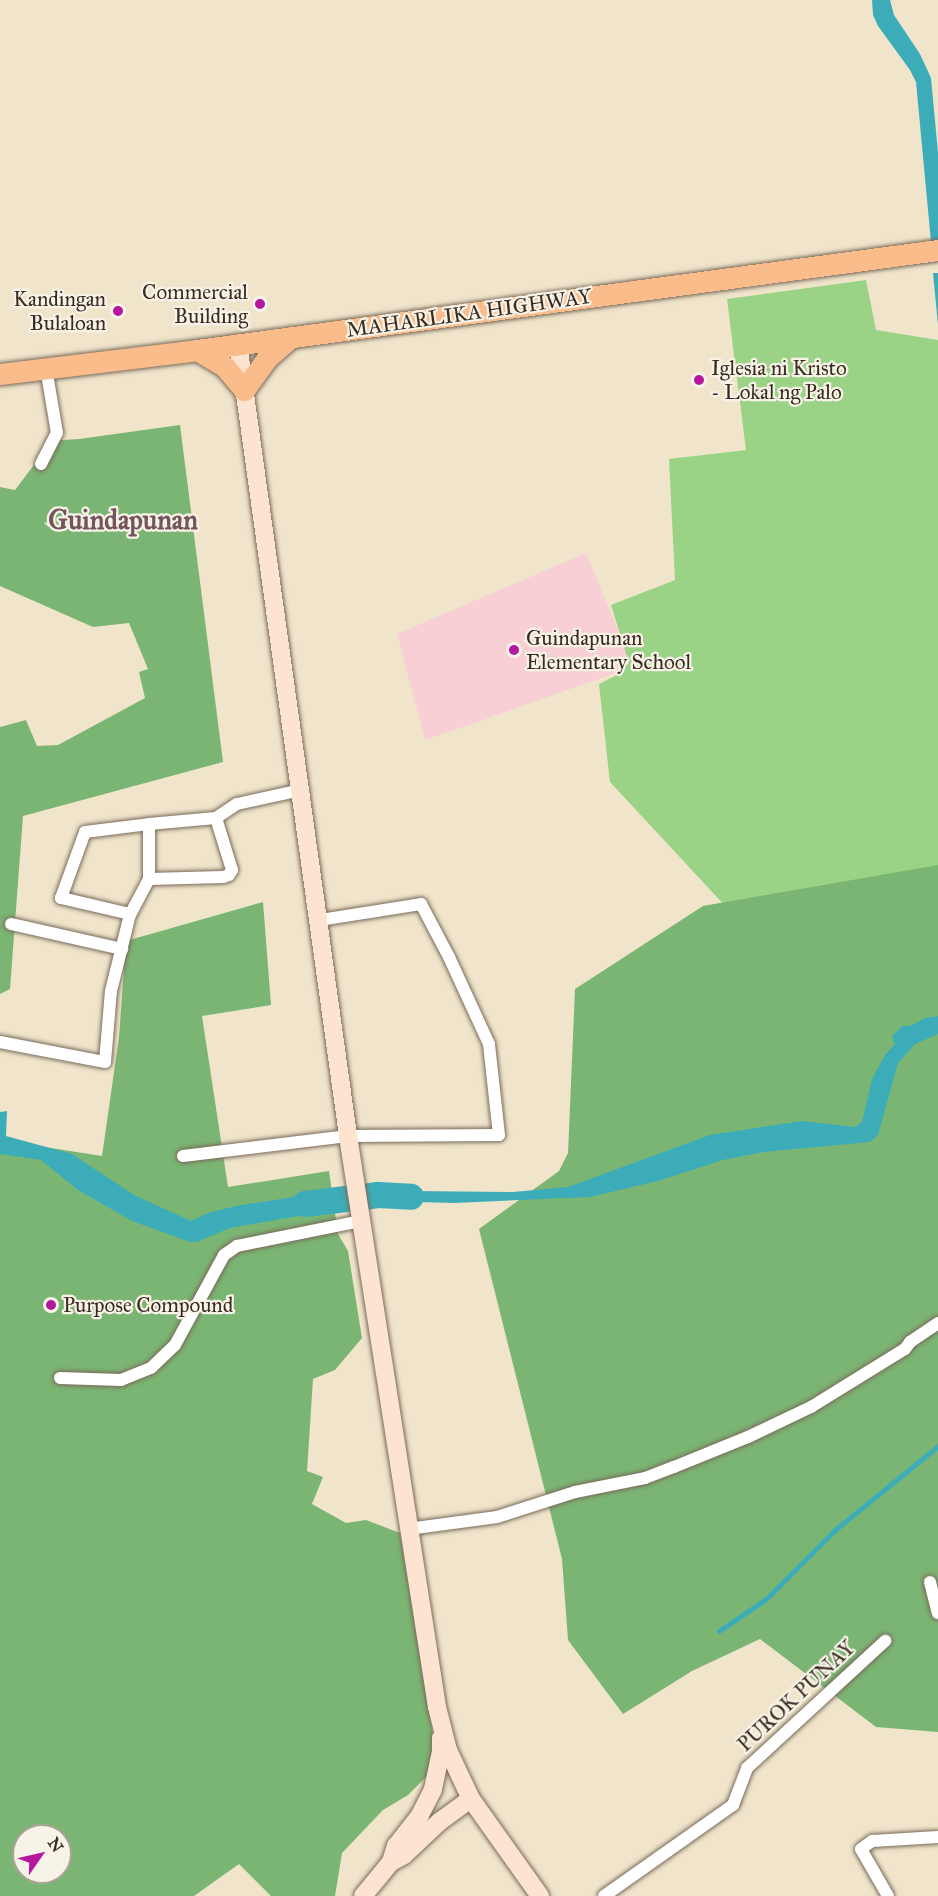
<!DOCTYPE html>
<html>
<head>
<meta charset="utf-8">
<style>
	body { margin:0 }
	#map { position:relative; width:938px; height:1896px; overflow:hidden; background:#f0e5cb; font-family:"IM FELL Great Primer",serif }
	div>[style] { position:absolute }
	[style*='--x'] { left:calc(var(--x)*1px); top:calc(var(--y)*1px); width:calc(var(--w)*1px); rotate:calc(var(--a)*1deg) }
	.built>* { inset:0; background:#f7cfd5 }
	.green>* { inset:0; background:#9ad386 }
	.forest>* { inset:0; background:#7bb573 }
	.water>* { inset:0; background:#3cadb8 }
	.stream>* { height:4.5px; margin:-2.25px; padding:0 2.25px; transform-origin:2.25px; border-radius:2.25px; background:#3cadb8 }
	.river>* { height:26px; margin:-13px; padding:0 13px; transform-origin:13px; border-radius:13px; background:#3cadb8 }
	.roads { filter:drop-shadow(0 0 2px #7a6b5b) drop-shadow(0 0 2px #7a6b5b) }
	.minor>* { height:12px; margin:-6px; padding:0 6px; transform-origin:6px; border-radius:6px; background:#fff }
	.secondary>* { height:18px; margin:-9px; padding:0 9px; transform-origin:9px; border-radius:9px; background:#fde4d0 }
	.trunk>* { height:21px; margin:-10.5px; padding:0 10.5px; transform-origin:10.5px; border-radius:10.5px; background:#f9bc8a }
	.dots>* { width:16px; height:16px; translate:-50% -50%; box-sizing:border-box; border:3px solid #f7f3e8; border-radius:50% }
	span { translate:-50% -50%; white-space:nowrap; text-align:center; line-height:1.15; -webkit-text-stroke:4.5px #f7f3e8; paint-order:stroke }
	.poi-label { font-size:21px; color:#3b2a1e }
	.right { translate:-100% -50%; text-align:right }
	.left { translate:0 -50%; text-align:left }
	.street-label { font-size:21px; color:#3b2a1e }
	.district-label { font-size:27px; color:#74555b; font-weight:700 }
	.north { position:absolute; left:12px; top:1824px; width:60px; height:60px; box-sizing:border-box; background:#f7f3e8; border:2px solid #aca397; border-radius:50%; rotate:56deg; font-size:16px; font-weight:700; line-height:24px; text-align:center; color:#3b2a1e }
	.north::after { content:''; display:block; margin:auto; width:21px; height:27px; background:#b5179e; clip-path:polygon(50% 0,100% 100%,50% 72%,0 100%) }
</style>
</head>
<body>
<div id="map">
	<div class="built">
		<div style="clip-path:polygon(586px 553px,633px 667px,425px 740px,397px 634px)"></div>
	</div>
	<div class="green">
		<div style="clip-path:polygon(866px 280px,876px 330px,938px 340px,938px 903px,754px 937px,610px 782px,599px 684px,615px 676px,629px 663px,611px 605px,675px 580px,669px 459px,746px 450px,727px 299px)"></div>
	</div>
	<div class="forest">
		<div style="clip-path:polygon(180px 425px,223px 762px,23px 816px,10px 989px,0 994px,0 727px,26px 720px,37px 746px,58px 745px,145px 698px,139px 672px,148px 669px,129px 623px,93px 627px,0 586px,0 487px,15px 490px,37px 461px,46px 441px,79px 439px)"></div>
		<div style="clip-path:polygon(938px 865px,938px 1732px,876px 1727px,760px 1639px,692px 1671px,623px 1714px,568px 1640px,562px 1559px,479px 1229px,559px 1171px,568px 1153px,575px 989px,703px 906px)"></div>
		<div style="clip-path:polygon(evenodd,263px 902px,271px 1005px,202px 1016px,228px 1187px,329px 1171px,338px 1234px,348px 1251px,362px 1338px,335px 1370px,313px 1379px,307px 1471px,323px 1477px,312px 1504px,346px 1523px,366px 1520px,400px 1533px,435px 1748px,428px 1775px,408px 1795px,383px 1810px,342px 1853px,335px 1896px,271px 1896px,239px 1864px,194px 1896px,0 1896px,0 1140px,102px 1156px,119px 1037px,126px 941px,263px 902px,24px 1836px,60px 1836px,60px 1872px,24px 1872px,24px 1836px)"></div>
	</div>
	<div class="water">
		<div style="clip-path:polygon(872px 0,890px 0,894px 15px,920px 54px,931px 78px,938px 153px,938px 242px,931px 242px,916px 82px,910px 70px,878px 26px,873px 15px)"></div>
		<div style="clip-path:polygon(933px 273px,938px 273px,938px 327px,938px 325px)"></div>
		<div style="clip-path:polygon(938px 1016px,938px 1034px,915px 1044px,898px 1063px,878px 1135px,870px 1142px,763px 1152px,723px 1160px,658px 1181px,590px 1197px,454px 1203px,379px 1201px,377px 1188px,409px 1191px,513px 1192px,568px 1187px,710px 1135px,802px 1121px,855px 1127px,862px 1122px,872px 1079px,885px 1055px,895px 1044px,892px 1037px,894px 1034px,902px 1026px,910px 1026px,925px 1018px)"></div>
		<div style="clip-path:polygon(7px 1111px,6px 1136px,72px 1154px,134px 1195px,191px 1221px,208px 1213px,236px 1206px,337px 1190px,339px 1209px,230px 1228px,197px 1242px,190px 1242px,132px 1221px,78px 1190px,41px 1160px,0 1154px,0 1112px)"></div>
	</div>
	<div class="stream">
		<div style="--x:719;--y:1631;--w:57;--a:-34.2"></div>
		<div style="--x:766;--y:1599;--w:98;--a:-45"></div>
		<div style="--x:835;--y:1530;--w:133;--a:-39.2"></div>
	</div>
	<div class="river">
		<div style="--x:305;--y:1204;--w:74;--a:-7"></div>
		<div style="--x:378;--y:1195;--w:33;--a:3"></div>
	</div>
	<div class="roads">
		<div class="minor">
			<div style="--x:41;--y:464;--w:35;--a:-63"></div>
			<div style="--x:57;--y:433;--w:66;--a:-99.6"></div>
			<div style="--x:149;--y:824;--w:55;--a:90"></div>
			<div style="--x:149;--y:879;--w:40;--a:118"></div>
			<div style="--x:130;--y:914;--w:71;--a:-166.9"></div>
			<div style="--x:61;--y:898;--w:70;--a:-70"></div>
			<div style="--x:85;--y:832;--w:64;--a:-7.1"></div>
			<div style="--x:149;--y:824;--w:67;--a:-5.1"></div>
			<div style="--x:216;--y:818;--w:25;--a:-34"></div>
			<div style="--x:237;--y:804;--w:66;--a:-12.3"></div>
			<div style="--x:149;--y:879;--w:74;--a:-1.5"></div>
			<div style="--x:223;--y:877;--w:6;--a:-18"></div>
			<div style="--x:229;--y:875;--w:6;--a:-59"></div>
			<div style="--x:232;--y:870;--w:54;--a:-107.1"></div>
			<div style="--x:11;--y:924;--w:114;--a:12.7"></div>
			<div style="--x:0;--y:1042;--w:107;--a:10.8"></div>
			<div style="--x:105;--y:1062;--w:71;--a:-85.2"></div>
			<div style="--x:111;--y:991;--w:79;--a:-76.1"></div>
			<div style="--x:183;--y:1156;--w:166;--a:-6.9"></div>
			<div style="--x:348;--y:1136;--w:151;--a:-0.4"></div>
			<div style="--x:499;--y:1135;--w:92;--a:-96.3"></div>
			<div style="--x:489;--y:1044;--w:96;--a:-114.7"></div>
			<div style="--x:449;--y:957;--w:60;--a:-117.8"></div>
			<div style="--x:421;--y:904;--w:102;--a:171"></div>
			<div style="--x:60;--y:1378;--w:61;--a:1.9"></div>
			<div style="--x:121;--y:1380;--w:32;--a:-22"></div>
			<div style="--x:151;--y:1368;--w:33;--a:-44"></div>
			<div style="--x:175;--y:1345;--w:102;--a:-61.4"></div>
			<div style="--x:224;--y:1255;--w:16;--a:-35"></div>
			<div style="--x:237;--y:1246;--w:126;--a:-11.4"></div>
			<div style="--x:408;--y:1529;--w:90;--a:-7.7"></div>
			<div style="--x:497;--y:1517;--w:82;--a:-17.8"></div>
			<div style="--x:575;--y:1492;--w:71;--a:-11.3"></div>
			<div style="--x:645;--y:1478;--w:31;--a:-21"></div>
			<div style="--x:674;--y:1467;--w:80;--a:-22.1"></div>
			<div style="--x:748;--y:1437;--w:70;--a:-25.5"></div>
			<div style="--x:811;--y:1407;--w:110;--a:-31.7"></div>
			<div style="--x:905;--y:1349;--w:9;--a:-54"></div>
			<div style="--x:910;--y:1342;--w:34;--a:-34"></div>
			<div style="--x:930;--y:1582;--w:32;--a:76"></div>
			<div style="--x:604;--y:1896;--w:158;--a:-35.2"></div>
			<div style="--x:733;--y:1805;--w:40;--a:-69"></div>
			<div style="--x:747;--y:1768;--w:188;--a:-42.6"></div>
			<div style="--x:888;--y:1896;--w:54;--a:-119.9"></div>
			<div style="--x:861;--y:1849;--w:14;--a:-36"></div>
			<div style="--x:872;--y:1841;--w:66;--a:-3.5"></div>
		</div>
		<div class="secondary">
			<div style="--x:238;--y:344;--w:800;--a:82.09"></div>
			<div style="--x:348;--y:1136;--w:578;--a:81.14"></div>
			<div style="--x:437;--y:1707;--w:44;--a:75.7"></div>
			<div style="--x:448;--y:1750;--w:54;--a:64.9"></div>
			<div style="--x:471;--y:1799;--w:119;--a:54.6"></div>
			<div style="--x:391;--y:1862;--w:17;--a:-73"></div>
			<div style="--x:396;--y:1846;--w:39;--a:-52"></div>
			<div style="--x:420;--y:1815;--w:29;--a:-63"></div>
			<div style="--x:433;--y:1789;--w:38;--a:-78"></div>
			<div style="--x:441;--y:1752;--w:14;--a:-90"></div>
			<div style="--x:363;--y:1896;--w:44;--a:-50.5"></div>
			<div style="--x:391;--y:1862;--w:15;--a:-28"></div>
			<div style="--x:404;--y:1855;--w:48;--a:-43.3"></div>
			<div style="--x:439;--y:1822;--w:39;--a:-36"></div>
		</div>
		<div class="trunk">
			<div style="--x:197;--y:350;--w:33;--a:31"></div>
			<div style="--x:225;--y:367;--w:30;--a:50"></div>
			<div style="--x:244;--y:390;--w:39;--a:-54"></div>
			<div style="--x:267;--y:358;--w:32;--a:-41"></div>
			<div style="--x:0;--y:374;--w:198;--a:-6.9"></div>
			<div style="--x:197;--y:350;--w:748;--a:-7.69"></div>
		</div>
	</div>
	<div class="dots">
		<div style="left:260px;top:304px;background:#b5179e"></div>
		<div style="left:118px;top:311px;background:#b5179e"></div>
		<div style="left:699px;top:380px;background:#b5179e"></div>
		<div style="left:514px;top:650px;background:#b5179e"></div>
		<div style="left:51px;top:1305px;background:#b5179e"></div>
	</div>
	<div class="poi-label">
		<span class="right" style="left:248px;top:304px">Commercial<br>Building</span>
		<span class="right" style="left:106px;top:311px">Kandingan<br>Bulaloan</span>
		<span class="left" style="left:711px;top:380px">Iglesia ni Kristo<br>- Lokal ng Palo</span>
		<span class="left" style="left:526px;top:650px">Guindapunan<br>Elementary School</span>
		<span class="left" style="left:63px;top:1305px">Purpose Compound</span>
	</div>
	<div class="street-label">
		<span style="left:469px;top:313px;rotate:-8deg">MAHARLIKA HIGHWAY</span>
		<span style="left:796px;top:1696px;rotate:-43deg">PUROK PUNAY</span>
	</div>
	<div class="district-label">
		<span style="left:123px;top:520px">Guindapunan</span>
	</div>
	<div class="north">N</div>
</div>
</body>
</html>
